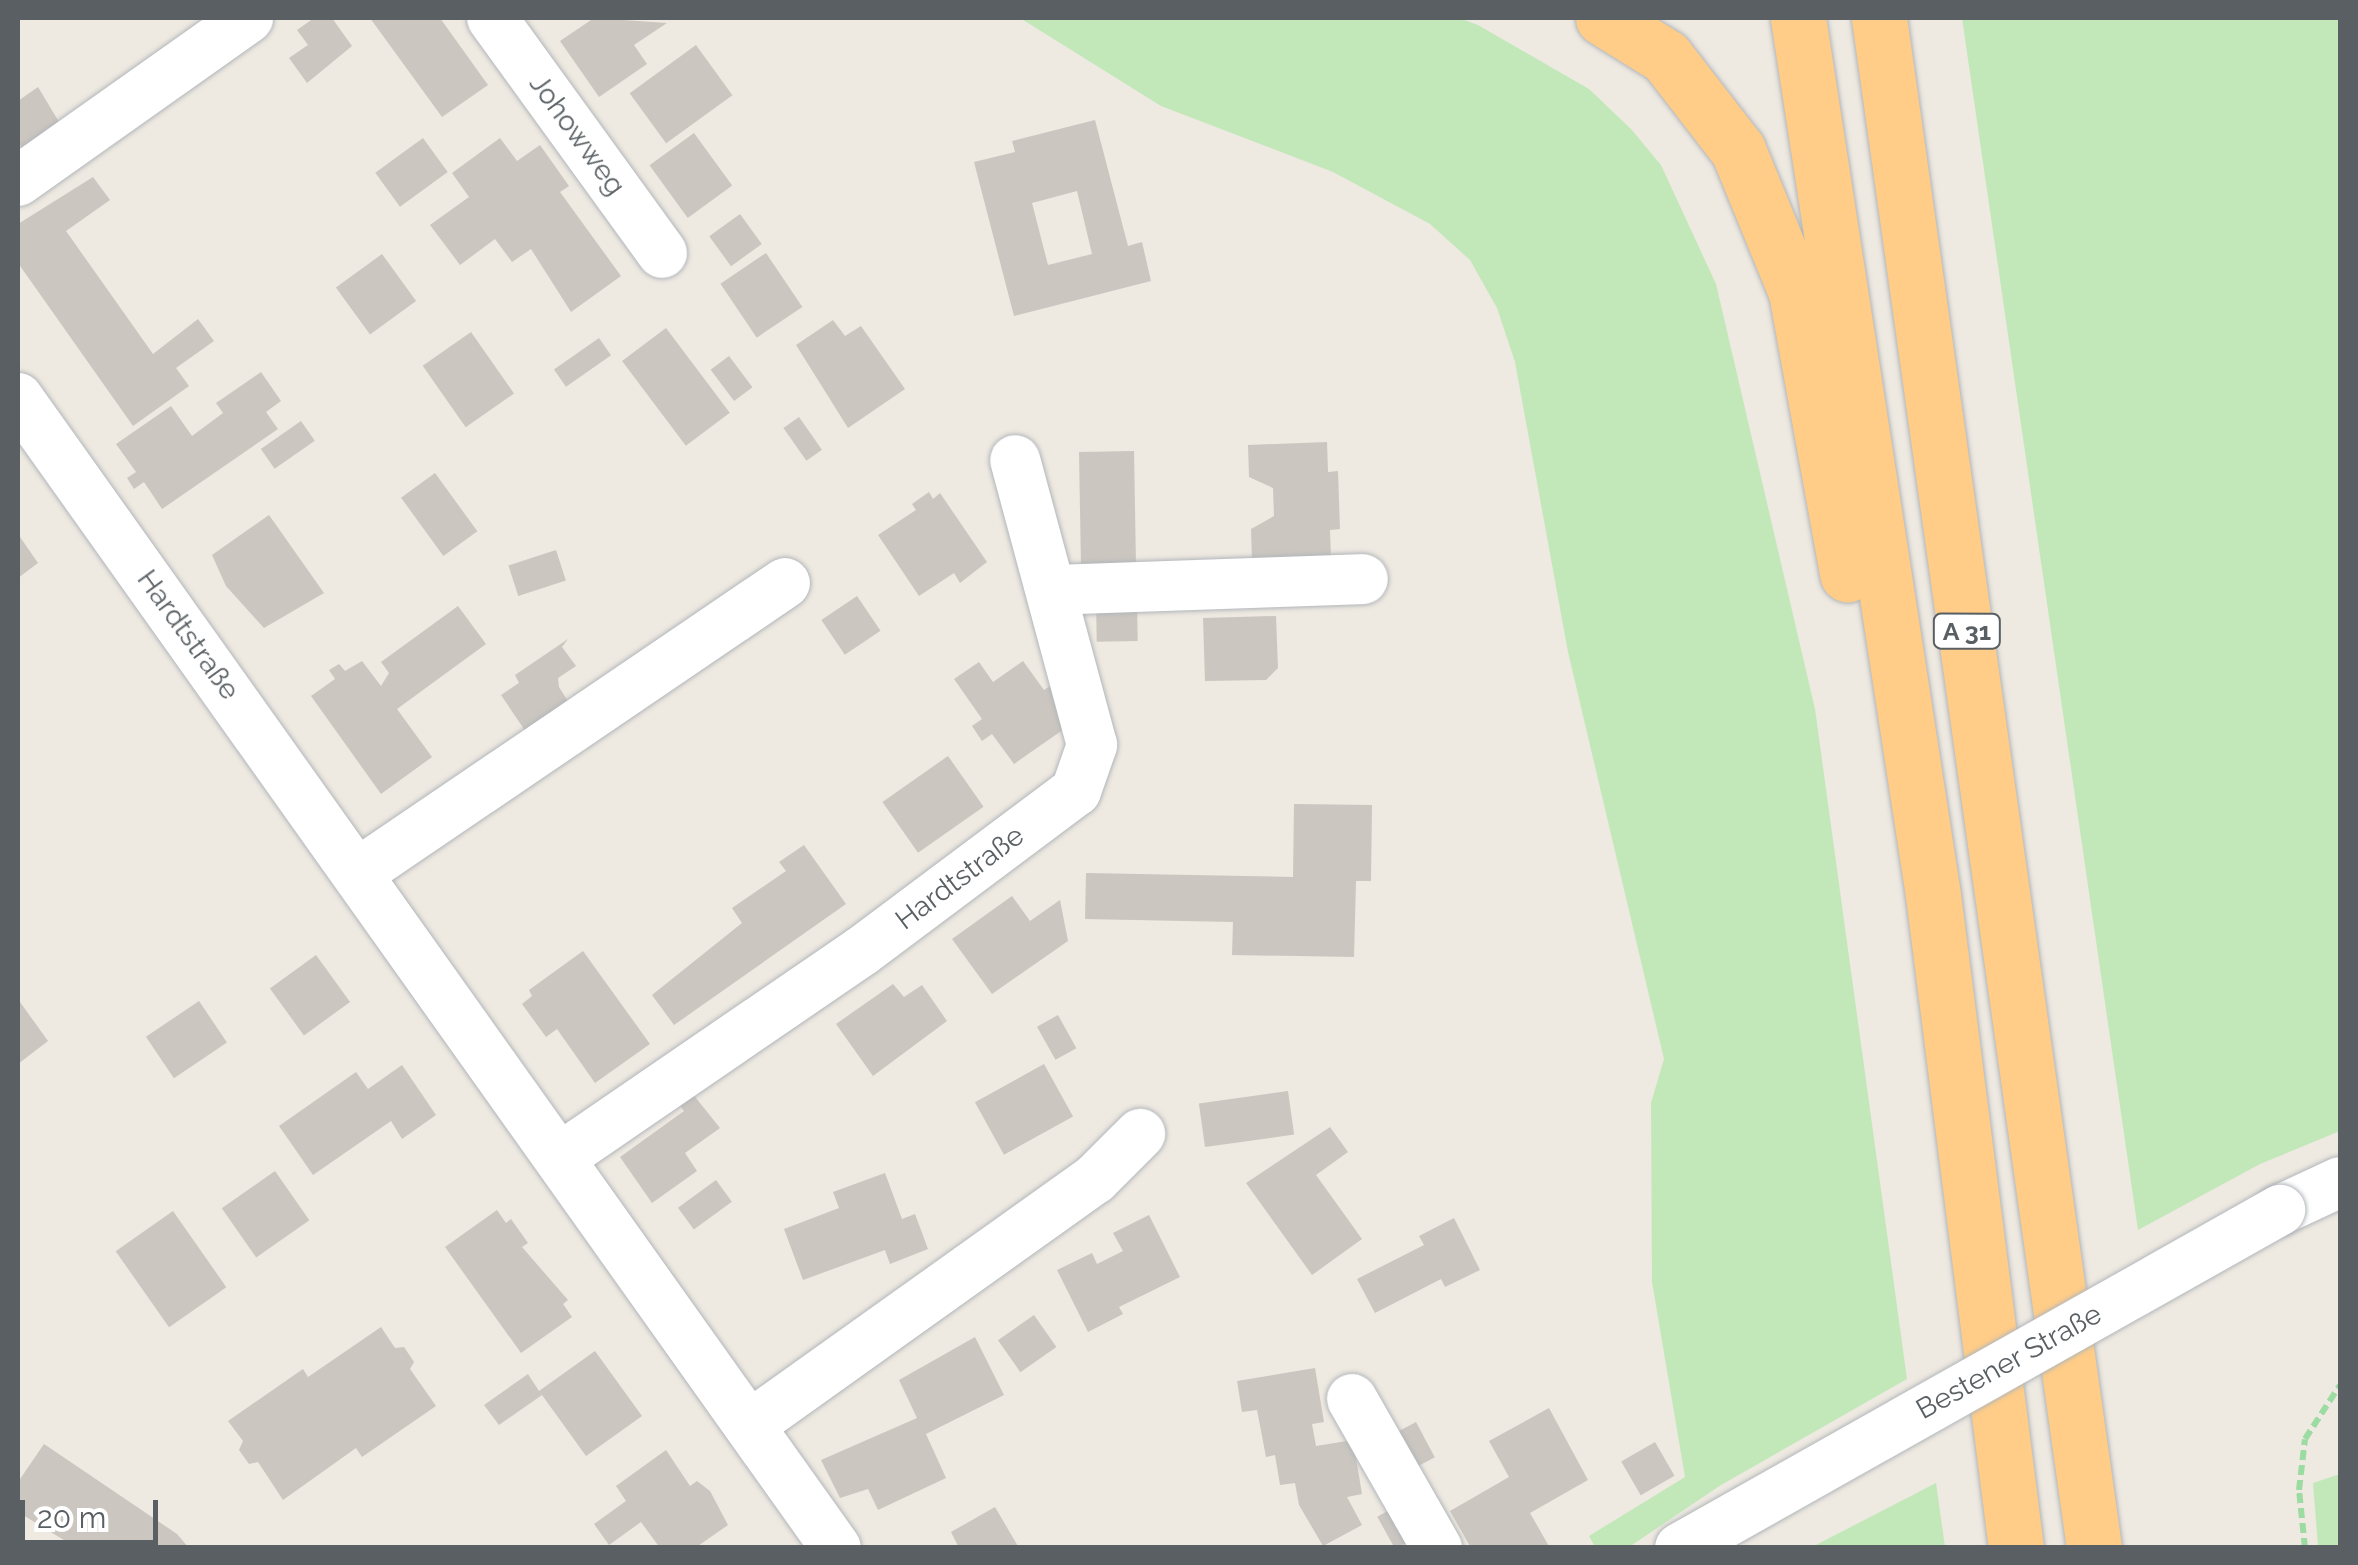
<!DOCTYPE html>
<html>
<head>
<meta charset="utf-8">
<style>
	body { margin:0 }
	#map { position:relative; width:2358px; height:1565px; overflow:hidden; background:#eee9e1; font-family:Raleway,sans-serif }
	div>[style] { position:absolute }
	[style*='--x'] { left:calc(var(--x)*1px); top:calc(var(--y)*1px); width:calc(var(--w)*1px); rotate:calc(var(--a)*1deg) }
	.green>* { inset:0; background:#c2e8ba }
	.building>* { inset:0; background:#cbc6c0; transform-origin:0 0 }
	.path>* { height:6px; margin-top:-3px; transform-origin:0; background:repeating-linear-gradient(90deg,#9cdba2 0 10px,transparent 0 15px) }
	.roads { filter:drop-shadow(0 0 2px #b2b6ba) drop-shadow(0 0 2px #b2b6ba) }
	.minor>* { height:50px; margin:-25px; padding:0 25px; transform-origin:25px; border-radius:25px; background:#fff }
	.highway>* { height:55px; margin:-27.5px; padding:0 27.5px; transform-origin:27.5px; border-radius:27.5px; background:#ffcd87 }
	.bridges { filter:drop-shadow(0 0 2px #b2b6ba) drop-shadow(0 0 2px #b2b6ba) }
	.minor-bridge>* { height:50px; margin:-25px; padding:0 25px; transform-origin:25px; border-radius:25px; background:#fff }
	span { translate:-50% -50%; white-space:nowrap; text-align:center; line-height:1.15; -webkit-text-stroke:8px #fff; paint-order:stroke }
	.shield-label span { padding:2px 8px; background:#fff; border:2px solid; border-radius:8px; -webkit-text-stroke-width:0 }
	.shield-label { font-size:25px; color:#595f63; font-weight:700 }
	.street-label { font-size:28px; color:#595f63 }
	.frame { position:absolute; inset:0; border:20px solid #595f63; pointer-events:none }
	.scale { position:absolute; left:20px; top:1500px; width:138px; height:45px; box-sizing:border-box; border:5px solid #595f63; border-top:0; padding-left:12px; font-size:30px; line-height:35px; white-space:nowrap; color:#595f63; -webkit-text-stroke:8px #fff; paint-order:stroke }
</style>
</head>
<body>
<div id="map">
	<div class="green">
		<div style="clip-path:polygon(1020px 18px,1459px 18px,1478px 25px,1589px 89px,1631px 129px,1661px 165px,1716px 284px,1815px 709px,1907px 1379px,1721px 1485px,1629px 1547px,1595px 1547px,1589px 1536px,1685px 1477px,1652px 1282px,1651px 1103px,1664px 1059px,1568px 652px,1515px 362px,1497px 308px,1470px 260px,1430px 224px,1333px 172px,1161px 106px)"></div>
		<div style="clip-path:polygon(1962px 18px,2340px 18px,2340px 1131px,2260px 1164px,2138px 1230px)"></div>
		<div style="clip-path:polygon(2340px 1474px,2340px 1547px,2318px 1547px,2313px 1483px)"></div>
		<div style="clip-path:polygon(1936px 1483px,1945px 1547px,1812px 1547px)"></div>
	</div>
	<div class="building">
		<div style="clip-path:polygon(314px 18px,332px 18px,352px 46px,307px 83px,289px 58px,308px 45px,297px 30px)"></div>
		<div style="clip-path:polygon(370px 18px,440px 18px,488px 85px,442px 117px)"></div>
		<div style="clip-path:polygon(594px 18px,667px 23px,634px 45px,647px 64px,599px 97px,560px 41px)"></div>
		<div style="left:696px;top:45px;width:62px;height:82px;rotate:54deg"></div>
		<div style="clip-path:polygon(38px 87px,62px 127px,25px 153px,18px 142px,18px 101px)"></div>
		<div style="clip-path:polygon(evenodd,1095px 120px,1128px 246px,1142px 242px,1151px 281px,1014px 316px,974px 162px,1015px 152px,1012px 141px,1095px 120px,1077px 191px,1092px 254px,1048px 265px,1032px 203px,1077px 191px)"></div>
		<div style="left:694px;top:133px;width:65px;height:55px;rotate:54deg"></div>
		<div style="left:423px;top:138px;width:42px;height:59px;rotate:54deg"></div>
		<div style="clip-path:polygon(500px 138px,517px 161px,540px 145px,569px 186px,560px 192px,621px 276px,571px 312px,531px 249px,512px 262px,495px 239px,460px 265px,430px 225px,469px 197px,452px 173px)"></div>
		<div style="clip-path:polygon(93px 177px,110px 200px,66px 231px,153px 354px,198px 319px,214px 341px,176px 368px,189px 386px,133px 426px,18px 263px,18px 224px)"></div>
		<div style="left:740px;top:214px;width:37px;height:38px;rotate:54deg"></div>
		<div style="left:766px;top:253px;width:65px;height:55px;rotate:56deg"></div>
		<div style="left:382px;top:254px;width:58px;height:57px;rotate:54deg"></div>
		<div style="clip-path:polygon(833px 320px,845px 336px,861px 326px,905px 389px,848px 428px,796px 345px)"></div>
		<div style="left:666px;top:328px;width:106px;height:55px;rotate:53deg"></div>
		<div style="left:471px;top:332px;width:75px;height:59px;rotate:55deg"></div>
		<div style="left:599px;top:338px;width:21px;height:55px;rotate:55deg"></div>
		<div style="left:729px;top:356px;width:39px;height:23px;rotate:53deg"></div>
		<div style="clip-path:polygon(261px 372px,281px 401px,266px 412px,278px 429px,162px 509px,144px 482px,134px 489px,127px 478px,136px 472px,116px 444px,171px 406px,192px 436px,223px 413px,216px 403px)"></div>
		<div style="left:799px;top:417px;width:40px;height:19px;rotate:55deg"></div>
		<div style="left:301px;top:421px;width:24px;height:49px;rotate:55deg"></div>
		<div style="clip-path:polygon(1327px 442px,1328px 472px,1338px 471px,1340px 529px,1330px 530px,1331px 559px,1252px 561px,1251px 529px,1274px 516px,1273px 488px,1249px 477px,1248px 445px)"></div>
		<div style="left:1134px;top:451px;width:118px;height:55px;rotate:89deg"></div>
		<div style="left:435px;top:473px;width:72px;height:42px;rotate:54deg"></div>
		<div style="clip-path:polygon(929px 492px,933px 499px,940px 493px,987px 562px,960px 583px,954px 573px,919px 596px,878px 535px,916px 510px,912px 504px)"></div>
		<div style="clip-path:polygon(269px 515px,324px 593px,264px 628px,226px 586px,212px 555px)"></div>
		<div style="clip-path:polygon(18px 534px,38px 563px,18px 578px)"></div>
		<div style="left:556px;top:550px;width:32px;height:50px;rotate:72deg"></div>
		<div style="left:857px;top:596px;width:42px;height:43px;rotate:56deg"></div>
		<div style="left:1137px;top:600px;width:41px;height:41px;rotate:89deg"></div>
		<div style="clip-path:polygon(458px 606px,486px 644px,397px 709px,432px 757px,381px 794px,311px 696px,335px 679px,329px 670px,339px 664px,345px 671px,362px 661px,381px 686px,389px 673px,381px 662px)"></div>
		<div style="clip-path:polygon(1276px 616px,1278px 668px,1266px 680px,1205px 681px,1203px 618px)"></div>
		<div style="clip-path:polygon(568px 639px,562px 647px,576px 666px,558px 678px,559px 687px,573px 709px,530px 738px,501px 695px,519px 683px,515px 675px)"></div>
		<div style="clip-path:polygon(1023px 661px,1044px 690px,1053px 684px,1067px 727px,1014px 764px,992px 734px,982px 741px,972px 726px,982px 719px,954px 679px,979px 662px,993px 682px)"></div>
		<div style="left:948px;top:756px;width:62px;height:80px;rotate:55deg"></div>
		<div style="clip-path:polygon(1294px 804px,1372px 805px,1371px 881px,1356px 881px,1354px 957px,1232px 955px,1233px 922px,1085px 919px,1086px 873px,1293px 877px)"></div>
		<div style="clip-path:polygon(804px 845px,846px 904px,674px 1025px,652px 995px,742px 923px,732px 908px,786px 871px,779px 862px)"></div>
		<div style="clip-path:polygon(1012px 896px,1030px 921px,1060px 900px,1068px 941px,992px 994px,952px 939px)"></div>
		<div style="clip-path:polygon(583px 951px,650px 1044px,595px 1083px,557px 1029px,546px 1037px,522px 1004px,532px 996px,529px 990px)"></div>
		<div style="left:316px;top:955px;width:58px;height:57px;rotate:54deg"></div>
		<div style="clip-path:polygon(893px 984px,904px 997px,922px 985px,947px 1021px,873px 1076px,836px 1024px)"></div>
		<div style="left:199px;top:1001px;width:50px;height:64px;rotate:56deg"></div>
		<div style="clip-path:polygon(20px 1002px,48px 1041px,18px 1064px,18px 1004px)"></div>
		<div style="left:1058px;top:1015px;width:38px;height:24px;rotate:61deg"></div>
		<div style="left:1044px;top:1064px;width:60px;height:79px;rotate:61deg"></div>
		<div style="clip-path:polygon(402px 1065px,436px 1115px,402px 1139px,391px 1121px,313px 1175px,279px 1126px,356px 1072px,368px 1089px)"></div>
		<div style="left:1288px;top:1091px;width:44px;height:90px;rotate:82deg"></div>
		<div style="clip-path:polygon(692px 1093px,720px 1128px,685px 1153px,697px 1171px,652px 1203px,620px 1157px,684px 1111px,678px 1103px)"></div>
		<div style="clip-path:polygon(1330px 1127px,1348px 1152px,1316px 1175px,1362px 1239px,1312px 1275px,1246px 1183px)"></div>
		<div style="left:275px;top:1171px;width:60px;height:65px;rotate:55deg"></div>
		<div style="clip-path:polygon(885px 1173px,902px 1219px,915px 1214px,928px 1249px,890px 1264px,885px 1250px,803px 1280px,784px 1229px,839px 1208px,833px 1192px)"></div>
		<div style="left:716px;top:1180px;width:27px;height:47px;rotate:54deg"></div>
		<div style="clip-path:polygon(497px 1210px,506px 1223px,511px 1219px,528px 1243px,522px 1247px,568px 1300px,563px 1304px,572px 1317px,521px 1353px,445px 1247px)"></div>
		<div style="left:173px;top:1211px;width:93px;height:70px;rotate:55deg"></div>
		<div style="clip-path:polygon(1149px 1215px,1180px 1277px,1119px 1307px,1123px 1314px,1088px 1332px,1057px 1270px,1092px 1253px,1097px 1264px,1123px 1251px,1113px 1233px)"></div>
		<div style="clip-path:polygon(1454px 1218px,1480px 1270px,1445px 1287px,1441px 1279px,1375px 1313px,1357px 1279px,1424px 1245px,1419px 1236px)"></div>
		<div style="left:1034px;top:1315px;width:39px;height:44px;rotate:55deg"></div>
		<div style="clip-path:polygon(381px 1327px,395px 1348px,404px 1347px,414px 1362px,410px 1369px,436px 1406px,362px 1457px,356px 1448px,283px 1500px,258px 1462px,249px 1464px,239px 1450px,243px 1441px,228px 1421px,303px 1369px,308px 1377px)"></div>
		<div style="clip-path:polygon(975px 1337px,1004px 1395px,926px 1434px,946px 1478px,878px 1510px,868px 1489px,840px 1498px,821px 1460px,917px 1418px,899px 1380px)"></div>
		<div style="clip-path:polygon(595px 1351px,642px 1416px,586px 1456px,542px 1395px,499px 1425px,484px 1405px,528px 1374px,539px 1391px)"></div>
		<div style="clip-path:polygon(1315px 1368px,1324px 1422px,1312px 1424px,1316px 1446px,1353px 1440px,1362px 1494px,1347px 1497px,1362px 1525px,1323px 1546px,1299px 1505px,1295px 1483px,1280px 1485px,1275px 1455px,1266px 1457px,1257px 1410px,1242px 1412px,1237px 1381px)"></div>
		<div style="clip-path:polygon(1549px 1408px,1588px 1480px,1530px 1513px,1550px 1548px,1471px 1548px,1450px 1511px,1509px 1477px,1489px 1441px)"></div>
		<div style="left:1416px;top:1422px;width:40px;height:40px;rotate:62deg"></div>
		<div style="left:1655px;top:1442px;width:39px;height:39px;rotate:60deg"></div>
		<div style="clip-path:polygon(44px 1444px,177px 1534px,189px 1548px,77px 1548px,18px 1512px,18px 1482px)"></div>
		<div style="clip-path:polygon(666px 1450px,690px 1486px,697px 1481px,710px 1491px,728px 1525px,695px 1548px,660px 1548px,641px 1522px,609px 1545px,594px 1524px,626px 1501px,616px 1486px)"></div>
		<div style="clip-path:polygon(995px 1507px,1019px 1548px,959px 1548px,951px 1532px)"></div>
		<div style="left:1393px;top:1508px;width:37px;height:18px;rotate:61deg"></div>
	</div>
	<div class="path">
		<div style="--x:2305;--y:1548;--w:58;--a:-95.9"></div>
		<div style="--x:2299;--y:1490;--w:51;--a:-83.3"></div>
		<div style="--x:2305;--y:1439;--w:64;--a:-57.1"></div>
	</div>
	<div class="roads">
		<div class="minor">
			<div style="--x:492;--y:18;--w:290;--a:54.1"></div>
			<div style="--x:18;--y:181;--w:282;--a:-35.3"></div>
			<div style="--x:18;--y:398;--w:1411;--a:54.58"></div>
			<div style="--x:1051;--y:590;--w:312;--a:-2"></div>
			<div style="--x:358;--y:873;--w:516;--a:-34.18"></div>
			<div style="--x:561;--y:1157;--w:365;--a:-34.4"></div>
			<div style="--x:862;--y:951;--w:267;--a:-36.8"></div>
			<div style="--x:1076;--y:791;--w:49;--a:-70.8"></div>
			<div style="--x:1092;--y:745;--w:295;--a:-105.1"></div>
			<div style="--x:2280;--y:1210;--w:66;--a:-25"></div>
			<div style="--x:1352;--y:1399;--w:172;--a:60.3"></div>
			<div style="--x:750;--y:1425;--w:424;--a:-35.5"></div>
			<div style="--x:1095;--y:1179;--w:64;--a:-45"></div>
		</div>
		<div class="highway">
			<div style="--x:1603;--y:18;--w:74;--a:31.8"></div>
			<div style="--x:1666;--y:57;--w:118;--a:52.3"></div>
			<div style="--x:1738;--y:150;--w:153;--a:67.8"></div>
			<div style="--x:1796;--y:292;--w:287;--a:79.7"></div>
			<div style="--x:1798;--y:18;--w:887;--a:81.25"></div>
			<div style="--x:1933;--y:895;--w:658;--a:82.76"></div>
			<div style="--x:1879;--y:18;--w:1545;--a:82"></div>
		</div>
	</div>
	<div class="bridges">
		<div class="minor-bridge">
			<div style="--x:1680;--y:1548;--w:689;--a:-29.39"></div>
		</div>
	</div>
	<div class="shield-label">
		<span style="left:1967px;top:631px">A 31</span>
	</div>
	<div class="street-label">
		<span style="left:577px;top:135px;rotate:54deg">Johowweg</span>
		<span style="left:188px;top:635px;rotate:54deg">Hardtstraße</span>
		<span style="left:960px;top:878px;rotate:-37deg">Hardtstraße</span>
		<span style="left:2009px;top:1362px;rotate:-29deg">Bestener Straße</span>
	</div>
	<div class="frame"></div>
	<div class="scale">20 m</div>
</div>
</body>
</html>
